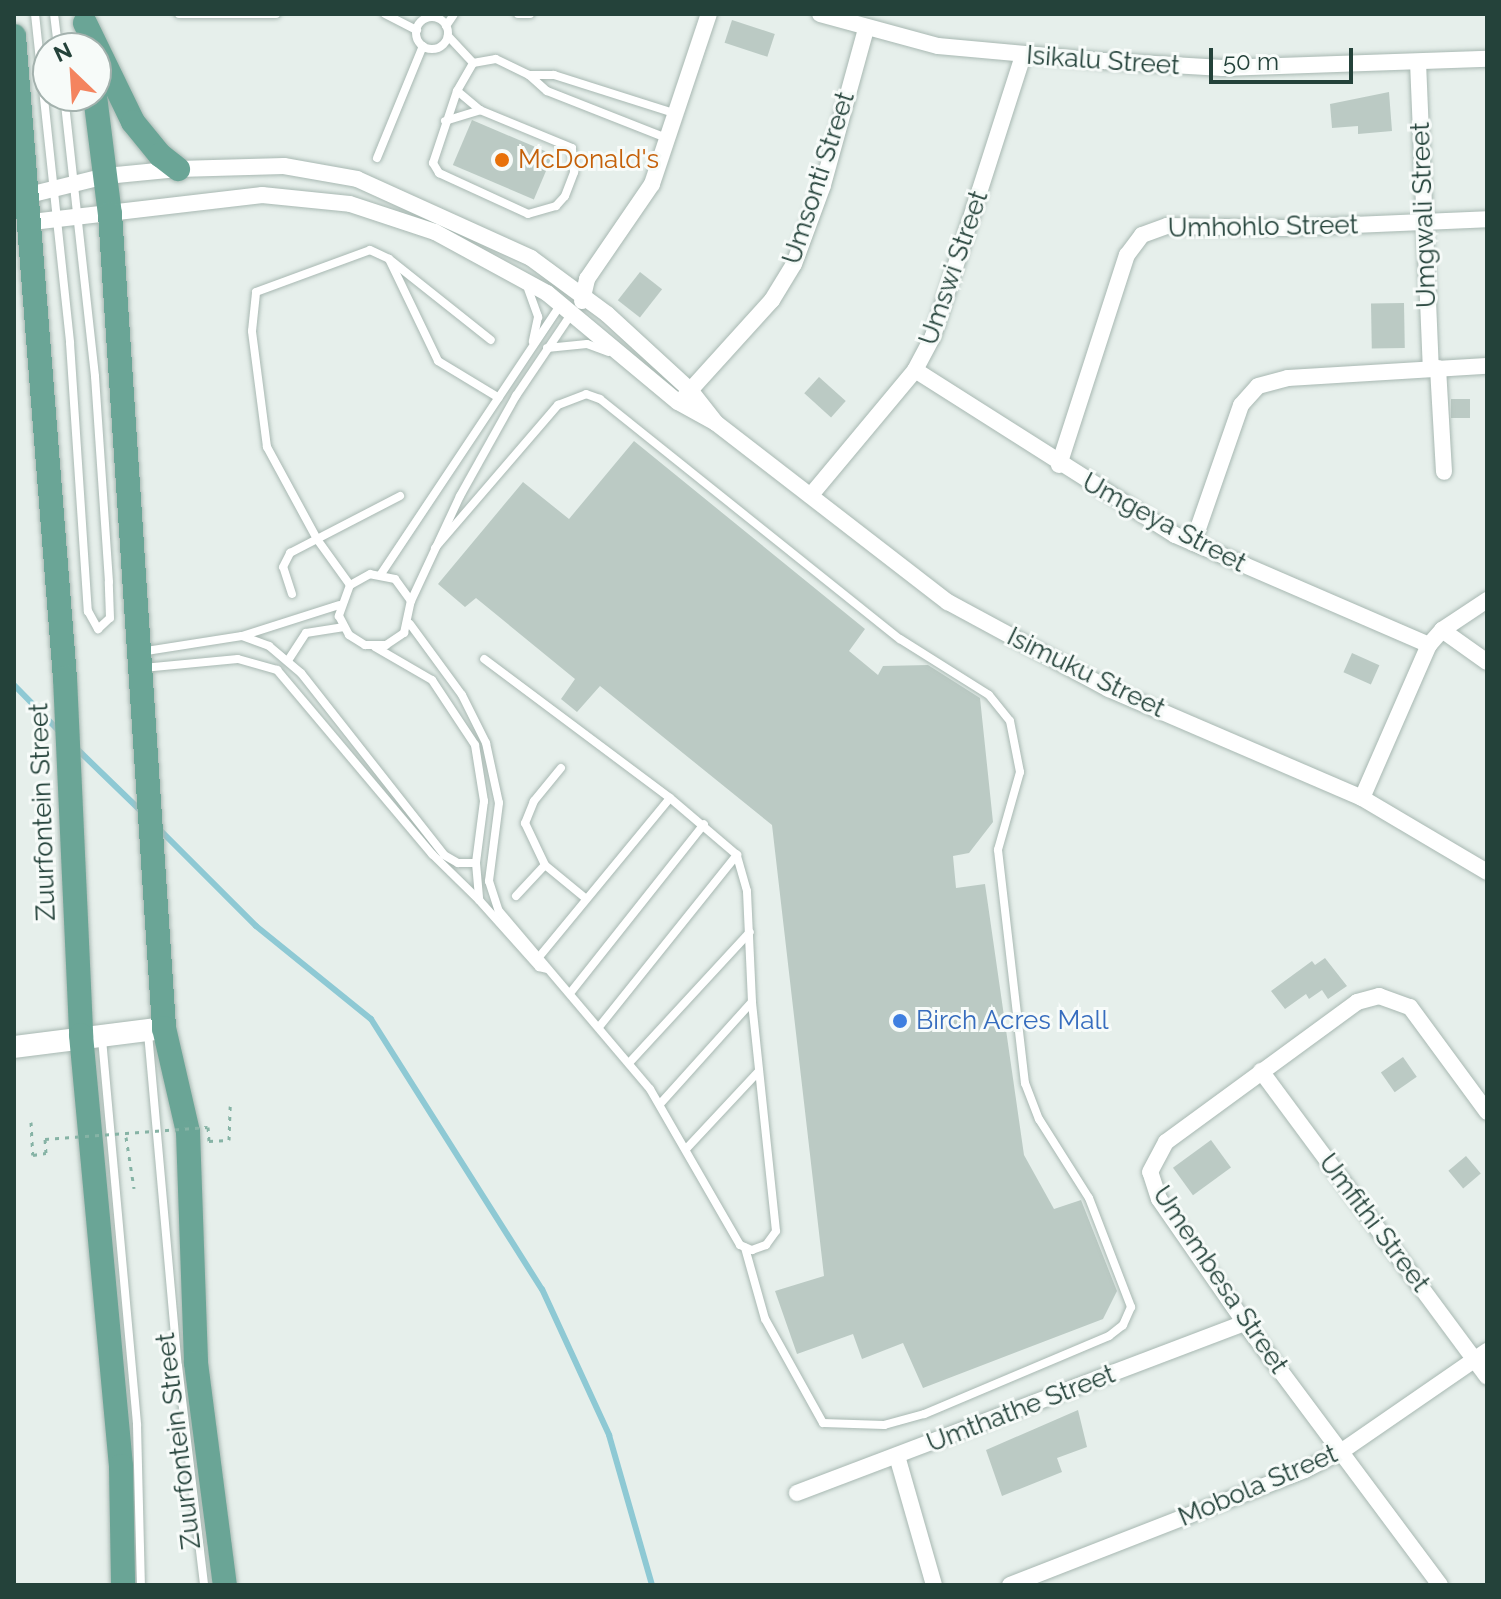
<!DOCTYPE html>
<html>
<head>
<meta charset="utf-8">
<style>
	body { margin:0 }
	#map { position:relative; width:1501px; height:1599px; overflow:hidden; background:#e6efeb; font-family:Raleway,sans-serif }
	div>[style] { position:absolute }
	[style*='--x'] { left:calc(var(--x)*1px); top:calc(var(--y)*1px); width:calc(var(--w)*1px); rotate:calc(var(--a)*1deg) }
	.stream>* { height:6px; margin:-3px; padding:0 3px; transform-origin:3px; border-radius:3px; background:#8ec9d4 }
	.building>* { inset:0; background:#bbcac4; transform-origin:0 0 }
	.path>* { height:3px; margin-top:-1.5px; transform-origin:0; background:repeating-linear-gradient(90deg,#86b3a5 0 4px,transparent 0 10px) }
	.roads { filter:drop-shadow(0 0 2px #a8b8b2) drop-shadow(0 0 2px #a8b8b2) }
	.lane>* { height:8px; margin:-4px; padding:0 4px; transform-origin:4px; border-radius:4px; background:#fff }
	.lane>.ring { margin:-4px; padding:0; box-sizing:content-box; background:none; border:8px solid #fff; border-radius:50% }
	.street>* { height:16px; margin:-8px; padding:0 8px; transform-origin:8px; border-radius:8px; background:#fff }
	.secondary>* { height:22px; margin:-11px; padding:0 11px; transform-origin:11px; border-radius:11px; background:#fff }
	.primary>* { height:24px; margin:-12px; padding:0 12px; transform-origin:12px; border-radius:12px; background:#6aa596 }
	.path-bridge>* { height:3px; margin-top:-1.5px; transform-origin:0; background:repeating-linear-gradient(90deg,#86b3a5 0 4px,transparent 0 10px) }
	.dots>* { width:22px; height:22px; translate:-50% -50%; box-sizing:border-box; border:4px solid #f7fbf9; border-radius:50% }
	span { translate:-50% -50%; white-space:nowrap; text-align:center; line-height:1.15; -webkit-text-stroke:6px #f7fbf9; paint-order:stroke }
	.street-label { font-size:26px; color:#24423a }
	.food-label { font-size:26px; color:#c56008 }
	.left { translate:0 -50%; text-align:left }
	.shop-label { font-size:26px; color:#366cbe }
	.frame { position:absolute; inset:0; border:16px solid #24423a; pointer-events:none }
	.north { position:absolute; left:32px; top:32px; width:80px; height:80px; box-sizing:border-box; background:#f7fbf9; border:2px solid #a3b1ad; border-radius:50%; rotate:335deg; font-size:22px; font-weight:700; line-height:32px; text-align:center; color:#24423a }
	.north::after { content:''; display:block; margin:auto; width:28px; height:36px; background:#f4845f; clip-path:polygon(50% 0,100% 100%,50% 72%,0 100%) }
	.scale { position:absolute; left:1209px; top:48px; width:144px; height:36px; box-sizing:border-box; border:4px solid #24423a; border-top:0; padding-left:10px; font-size:24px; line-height:28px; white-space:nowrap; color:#24423a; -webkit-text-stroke:6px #f7fbf9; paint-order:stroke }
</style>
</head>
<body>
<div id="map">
	<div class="stream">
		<div style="--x:14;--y:685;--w:66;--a:45.6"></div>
		<div style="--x:77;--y:749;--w:92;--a:44.1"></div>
		<div style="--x:160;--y:830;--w:136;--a:45"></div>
		<div style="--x:256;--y:926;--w:148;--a:39"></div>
		<div style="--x:371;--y:1019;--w:320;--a:57.7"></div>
		<div style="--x:542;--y:1289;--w:161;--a:65.3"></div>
		<div style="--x:609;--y:1435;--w:156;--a:74"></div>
	</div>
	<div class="building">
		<div style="left:732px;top:20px;width:45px;height:24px;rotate:18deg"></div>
		<div style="clip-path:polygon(1389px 92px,1392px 131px,1358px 134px,1358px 126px,1332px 128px,1330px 104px)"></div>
		<div style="left:472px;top:120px;width:88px;height:49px;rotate:23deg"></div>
		<div style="left:640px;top:272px;width:28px;height:36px;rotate:38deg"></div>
		<div style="left:1404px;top:303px;width:45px;height:33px;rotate:89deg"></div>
		<div style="left:819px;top:377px;width:36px;height:22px;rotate:42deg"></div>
		<div style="left:1451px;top:399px;width:19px;height:19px"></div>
		<div style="clip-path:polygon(634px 441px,865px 629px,849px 651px,878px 675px,883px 666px,928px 665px,980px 698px,993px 822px,969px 853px,953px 856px,956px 888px,985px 884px,1024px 1155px,1054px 1209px,1081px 1200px,1117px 1291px,1103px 1319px,923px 1388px,903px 1343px,862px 1359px,853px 1334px,797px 1354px,775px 1291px,824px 1276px,772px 825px,600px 686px,577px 712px,561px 699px,575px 679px,476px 598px,465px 607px,438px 584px,523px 482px,569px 519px)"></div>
		<div style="left:1352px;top:653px;width:30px;height:21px;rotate:24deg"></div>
		<div style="clip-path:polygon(1325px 958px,1347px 986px,1328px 999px,1322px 990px,1309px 999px,1306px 994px,1285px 1009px,1271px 991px,1312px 961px,1315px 965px)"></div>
		<div style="left:1403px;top:1057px;width:24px;height:27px;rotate:55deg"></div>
		<div style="left:1211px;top:1140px;width:34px;height:47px;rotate:54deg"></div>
		<div style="left:1466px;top:1156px;width:23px;height:23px;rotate:50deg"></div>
		<div style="clip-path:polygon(1078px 1410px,1087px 1447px,1057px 1458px,1062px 1472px,1002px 1496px,986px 1450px)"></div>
	</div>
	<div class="path">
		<div style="--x:31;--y:1122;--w:33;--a:87"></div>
		<div style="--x:126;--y:1137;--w:52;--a:81.1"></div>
		<div style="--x:229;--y:1140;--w:34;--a:-88"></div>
	</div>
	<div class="roads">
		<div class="lane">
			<div style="--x:35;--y:14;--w:331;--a:83.9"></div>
			<div style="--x:70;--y:343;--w:269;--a:86.2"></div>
			<div style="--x:88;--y:611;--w:21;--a:61"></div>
			<div style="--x:98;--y:629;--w:16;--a:-43"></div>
			<div style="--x:110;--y:618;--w:36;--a:-92"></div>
			<div style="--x:109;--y:582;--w:206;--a:-93.9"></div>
			<div style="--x:95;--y:376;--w:282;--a:-96.3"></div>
			<div style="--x:54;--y:14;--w:34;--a:83"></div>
			<div style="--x:179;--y:14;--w:97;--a:0"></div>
			<div style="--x:385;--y:14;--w:36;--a:27"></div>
			<div style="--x:518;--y:14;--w:12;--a:0"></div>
			<div class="ring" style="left:416px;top:17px;width:24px;height:24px"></div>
			<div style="--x:446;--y:26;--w:14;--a:-56"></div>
			<div style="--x:448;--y:36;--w:37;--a:47"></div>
			<div style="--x:529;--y:75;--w:25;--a:0"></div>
			<div style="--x:554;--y:75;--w:129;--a:17.6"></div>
			<div style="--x:457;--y:91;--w:76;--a:108.4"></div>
			<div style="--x:433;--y:163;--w:12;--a:59"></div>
			<div style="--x:439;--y:173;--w:98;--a:24.7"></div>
			<div style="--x:528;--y:214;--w:29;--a:-16"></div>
			<div style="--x:556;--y:206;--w:13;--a:-48"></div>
			<div style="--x:565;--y:196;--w:26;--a:-69"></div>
			<div style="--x:574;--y:172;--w:24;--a:-95"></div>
			<div style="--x:572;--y:148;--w:100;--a:-157.6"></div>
			<div style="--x:480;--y:110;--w:30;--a:-140"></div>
			<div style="--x:457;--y:91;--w:32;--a:-60"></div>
			<div style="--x:473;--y:63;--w:23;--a:-10"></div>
			<div style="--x:496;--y:59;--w:37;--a:26"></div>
			<div style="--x:529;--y:75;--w:24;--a:42"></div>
			<div style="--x:547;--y:91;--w:131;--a:21.5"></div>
			<div style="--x:445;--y:121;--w:37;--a:-17"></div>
			<div style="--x:377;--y:158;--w:121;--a:-67.7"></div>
			<div style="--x:389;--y:259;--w:113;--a:64.3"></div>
			<div style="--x:438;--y:361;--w:71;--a:31.2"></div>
			<div style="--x:527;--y:286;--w:33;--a:70"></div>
			<div style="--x:538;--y:317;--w:25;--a:102"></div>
			<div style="--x:547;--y:348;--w:40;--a:-5.7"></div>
			<div style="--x:587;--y:344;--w:23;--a:20"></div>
			<div style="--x:435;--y:548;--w:189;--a:-49.3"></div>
			<div style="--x:558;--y:405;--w:30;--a:-21"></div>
			<div style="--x:586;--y:394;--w:15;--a:20"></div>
			<div style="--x:600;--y:399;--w:384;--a:38.7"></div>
			<div style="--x:900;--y:639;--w:105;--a:32.2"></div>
			<div style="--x:989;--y:695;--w:33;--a:51"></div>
			<div style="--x:1010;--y:721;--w:52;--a:78.9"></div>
			<div style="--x:1020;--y:772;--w:81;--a:105.8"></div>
			<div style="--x:998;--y:850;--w:235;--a:83.4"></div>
			<div style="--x:1025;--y:1083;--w:39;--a:69"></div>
			<div style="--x:1039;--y:1119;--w:93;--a:57.7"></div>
			<div style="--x:1089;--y:1198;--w:117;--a:68.9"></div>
			<div style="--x:1131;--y:1307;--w:20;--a:114"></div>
			<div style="--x:1123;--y:1325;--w:18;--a:142"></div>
			<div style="--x:1109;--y:1336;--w:201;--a:157.1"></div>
			<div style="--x:924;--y:1414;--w:41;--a:164.6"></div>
			<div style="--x:884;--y:1425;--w:61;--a:-178.1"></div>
			<div style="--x:823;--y:1423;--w:119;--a:-119.1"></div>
			<div style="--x:765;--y:1319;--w:74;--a:-105.7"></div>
			<div style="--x:381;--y:574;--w:326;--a:-56.3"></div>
			<div style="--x:350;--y:585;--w:57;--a:-125.7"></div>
			<div style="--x:317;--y:539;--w:105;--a:-118.5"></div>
			<div style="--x:267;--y:447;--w:117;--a:-97.4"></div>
			<div style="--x:252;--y:331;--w:39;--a:-84"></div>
			<div style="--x:256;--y:292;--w:121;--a:-20.2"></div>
			<div style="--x:370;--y:250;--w:21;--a:25"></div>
			<div style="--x:389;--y:259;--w:130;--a:38.5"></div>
			<div style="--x:292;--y:594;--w:28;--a:-108"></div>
			<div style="--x:283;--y:567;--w:16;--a:-63"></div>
			<div style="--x:290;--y:553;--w:124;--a:-27.4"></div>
			<div style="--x:411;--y:601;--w:27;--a:-126"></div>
			<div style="--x:395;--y:579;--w:25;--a:-169"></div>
			<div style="--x:370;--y:574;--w:23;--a:151"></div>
			<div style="--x:350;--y:585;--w:33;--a:110"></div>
			<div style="--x:339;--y:616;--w:21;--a:62"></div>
			<div style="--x:349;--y:635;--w:19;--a:32"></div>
			<div style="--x:365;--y:645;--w:21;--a:0"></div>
			<div style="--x:386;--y:645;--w:22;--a:-34"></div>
			<div style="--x:404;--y:633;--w:33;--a:-78"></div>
			<div style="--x:411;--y:601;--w:116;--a:-65"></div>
			<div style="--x:460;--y:496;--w:115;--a:-60.8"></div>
			<div style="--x:516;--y:396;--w:100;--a:-56"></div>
			<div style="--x:410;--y:624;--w:88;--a:53.8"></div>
			<div style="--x:462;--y:695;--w:54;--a:63.4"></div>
			<div style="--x:486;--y:743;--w:61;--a:77.8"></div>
			<div style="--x:499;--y:803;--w:79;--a:97.3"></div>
			<div style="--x:489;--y:881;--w:32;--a:72"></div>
			<div style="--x:499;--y:911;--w:233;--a:49.7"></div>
			<div style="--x:650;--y:1089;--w:180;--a:60"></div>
			<div style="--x:740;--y:1245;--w:13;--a:23"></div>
			<div style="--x:752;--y:1250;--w:15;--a:-20"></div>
			<div style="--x:766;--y:1245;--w:17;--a:-54"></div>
			<div style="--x:776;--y:1231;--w:230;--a:-96"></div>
			<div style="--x:752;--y:1002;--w:111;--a:-92.6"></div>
			<div style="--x:747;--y:891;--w:37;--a:-106"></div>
			<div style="--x:737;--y:855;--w:88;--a:-139.6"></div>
			<div style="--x:670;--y:798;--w:232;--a:-143.2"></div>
			<div style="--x:242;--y:636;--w:29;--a:20"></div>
			<div style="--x:269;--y:646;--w:42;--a:40.2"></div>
			<div style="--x:301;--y:673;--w:231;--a:51.8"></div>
			<div style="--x:444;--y:855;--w:16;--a:30"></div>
			<div style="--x:458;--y:863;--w:18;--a:0"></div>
			<div style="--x:375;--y:647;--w:66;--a:30.1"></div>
			<div style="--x:432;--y:680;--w:78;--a:56.5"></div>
			<div style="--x:475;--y:745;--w:57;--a:80.9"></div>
			<div style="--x:484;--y:801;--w:63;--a:97.4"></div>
			<div style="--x:476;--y:863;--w:37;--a:85"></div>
			<div style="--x:479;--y:900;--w:90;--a:48.2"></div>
			<div style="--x:539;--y:967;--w:9;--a:13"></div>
			<div style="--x:140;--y:652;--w:103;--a:-8.9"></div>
			<div style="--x:242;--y:636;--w:102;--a:-17.7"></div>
			<div style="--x:289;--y:659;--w:31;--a:-57"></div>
			<div style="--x:306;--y:633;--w:37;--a:-9"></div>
			<div style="--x:143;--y:668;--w:95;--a:-5.4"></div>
			<div style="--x:238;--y:659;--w:41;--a:15.8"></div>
			<div style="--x:277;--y:670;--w:241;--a:49.9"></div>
			<div style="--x:432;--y:854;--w:66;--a:44.4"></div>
			<div style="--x:561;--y:768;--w:43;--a:129.3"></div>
			<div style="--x:534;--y:801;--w:24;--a:112"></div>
			<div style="--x:525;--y:823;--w:47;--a:64.5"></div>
			<div style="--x:545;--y:865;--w:50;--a:39.4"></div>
			<div style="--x:516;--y:896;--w:42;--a:-46.9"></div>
			<div style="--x:539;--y:957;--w:206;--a:-50.5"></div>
			<div style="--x:571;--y:992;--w:214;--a:-51.6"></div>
			<div style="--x:599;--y:1027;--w:221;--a:-51.3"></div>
			<div style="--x:148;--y:1033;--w:334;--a:84.9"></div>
			<div style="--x:178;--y:1366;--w:221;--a:83.2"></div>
			<div style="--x:102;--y:1039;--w:388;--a:84.8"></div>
			<div style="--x:137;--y:1425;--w:160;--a:88.6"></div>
			<div style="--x:629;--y:1063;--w:178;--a:-47.3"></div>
			<div style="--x:660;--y:1104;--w:137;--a:-48"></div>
			<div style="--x:687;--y:1148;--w:105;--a:-46.9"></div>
		</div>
		<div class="street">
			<div style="--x:820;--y:14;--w:122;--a:15.2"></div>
			<div style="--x:938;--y:46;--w:167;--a:5.2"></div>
			<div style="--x:1104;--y:61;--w:119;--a:3.4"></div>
			<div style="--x:1223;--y:68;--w:264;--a:-2"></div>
			<div style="--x:1418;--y:62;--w:306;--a:87.6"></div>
			<div style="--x:29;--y:195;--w:79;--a:-13.9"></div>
			<div style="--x:106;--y:176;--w:72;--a:-5.6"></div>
			<div style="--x:178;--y:169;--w:106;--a:-1.6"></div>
			<div style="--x:284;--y:166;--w:74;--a:10.1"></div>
			<div style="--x:357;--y:179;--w:191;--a:24.4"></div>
			<div style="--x:531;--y:258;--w:94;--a:36.4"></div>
			<div style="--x:607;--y:314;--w:113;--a:42.5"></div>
			<div style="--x:690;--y:390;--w:42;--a:51.8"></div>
			<div style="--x:32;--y:222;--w:232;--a:-6.7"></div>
			<div style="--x:262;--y:195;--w:88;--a:5.8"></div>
			<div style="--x:350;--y:204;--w:89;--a:18.2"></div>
			<div style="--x:435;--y:232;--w:128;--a:28.6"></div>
			<div style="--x:547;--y:293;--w:170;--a:39.8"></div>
			<div style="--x:678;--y:402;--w:43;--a:28.9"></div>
			<div style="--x:716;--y:423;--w:293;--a:37.7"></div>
			<div style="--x:948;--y:602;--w:183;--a:28.4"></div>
			<div style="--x:1109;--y:689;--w:275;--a:23.3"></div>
			<div style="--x:1362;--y:798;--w:145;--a:30.6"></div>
			<div style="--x:582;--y:301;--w:23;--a:-77"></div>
			<div style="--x:587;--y:279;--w:115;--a:-55.6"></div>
			<div style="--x:652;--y:184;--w:179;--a:-71.5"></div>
			<div style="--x:1438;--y:368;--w:104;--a:86.7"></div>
			<div style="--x:915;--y:370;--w:308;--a:32.4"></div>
			<div style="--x:1175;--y:535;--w:277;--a:23.4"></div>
			<div style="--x:685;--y:396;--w:130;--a:-47.8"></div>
			<div style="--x:772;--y:300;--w:42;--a:-58.6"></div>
			<div style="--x:794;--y:264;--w:84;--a:-69.8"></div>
			<div style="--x:823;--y:185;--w:162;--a:-74.6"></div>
			<div style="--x:1059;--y:465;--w:221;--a:-72.1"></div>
			<div style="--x:1127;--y:255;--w:25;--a:-53"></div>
			<div style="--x:1142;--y:235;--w:27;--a:-20"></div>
			<div style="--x:1167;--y:226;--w:117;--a:1"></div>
			<div style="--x:1284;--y:228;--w:203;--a:-2.5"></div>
			<div style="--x:811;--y:495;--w:163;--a:-50.2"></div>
			<div style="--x:915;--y:370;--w:38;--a:-62"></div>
			<div style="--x:933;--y:336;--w:295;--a:-72.2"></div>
			<div style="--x:1193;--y:543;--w:146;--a:-70.8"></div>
			<div style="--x:1241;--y:405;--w:25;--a:-48"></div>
			<div style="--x:1258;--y:386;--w:31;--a:-15"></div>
			<div style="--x:1288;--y:378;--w:199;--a:-3.5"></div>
			<div style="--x:1442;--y:630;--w:55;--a:35.4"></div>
			<div style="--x:1362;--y:798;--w:167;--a:-66.4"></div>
			<div style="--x:1429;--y:645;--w:20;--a:-49"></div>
			<div style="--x:1442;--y:630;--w:54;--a:-33.7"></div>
			<div style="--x:1261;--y:1071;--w:380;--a:53.5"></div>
			<div style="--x:897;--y:1456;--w:134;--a:74"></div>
			<div style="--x:797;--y:1493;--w:479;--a:-20.8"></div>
			<div style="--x:1010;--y:1585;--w:317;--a:-21.3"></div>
			<div style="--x:1305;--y:1470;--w:42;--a:-27.2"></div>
			<div style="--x:1342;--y:1451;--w:176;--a:-34.6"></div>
			<div style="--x:1440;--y:1585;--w:327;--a:-126.7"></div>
			<div style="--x:1245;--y:1323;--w:151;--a:-124.7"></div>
			<div style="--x:1159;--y:1199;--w:28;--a:-108"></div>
			<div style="--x:1150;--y:1172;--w:34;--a:-62"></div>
			<div style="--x:1166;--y:1142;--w:237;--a:-36.2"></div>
			<div style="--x:1357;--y:1002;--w:23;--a:-15"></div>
			<div style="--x:1379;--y:996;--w:33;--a:20"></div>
			<div style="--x:1410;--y:1007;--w:130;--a:53.7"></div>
		</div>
		<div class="secondary">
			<div style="--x:14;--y:1047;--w:151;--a:-7.2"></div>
		</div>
		<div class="primary">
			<div style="--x:85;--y:23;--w:110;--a:64.1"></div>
			<div style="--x:133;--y:122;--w:43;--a:50.7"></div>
			<div style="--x:160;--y:155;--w:23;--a:38"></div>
			<div style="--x:14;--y:36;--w:644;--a:85.46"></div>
			<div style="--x:65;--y:678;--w:357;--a:87.4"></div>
			<div style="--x:81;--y:1035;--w:433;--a:84.7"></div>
			<div style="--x:121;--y:1466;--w:119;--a:89"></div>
			<div style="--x:95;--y:96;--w:119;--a:82.8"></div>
			<div style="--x:110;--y:214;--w:816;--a:86.2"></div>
			<div style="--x:164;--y:1028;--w:107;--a:77"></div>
			<div style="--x:188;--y:1132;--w:231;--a:88"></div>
			<div style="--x:196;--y:1363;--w:224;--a:82.6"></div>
		</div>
	</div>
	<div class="path-bridge">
		<div style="--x:33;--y:1155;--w:13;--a:-9"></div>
		<div style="--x:46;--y:1153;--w:14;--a:-94"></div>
		<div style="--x:45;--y:1139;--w:163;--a:-4.2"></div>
		<div style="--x:208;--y:1127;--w:14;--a:86"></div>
		<div style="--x:209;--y:1141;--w:20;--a:-3"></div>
	</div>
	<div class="dots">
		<div style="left:502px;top:160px;background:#e8710a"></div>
		<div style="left:900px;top:1021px;background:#3f7fe0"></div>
	</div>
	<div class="street-label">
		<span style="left:1103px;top:61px;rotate:4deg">Isikalu Street</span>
		<span style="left:819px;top:178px;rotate:-72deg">Umsonti Street</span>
		<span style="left:1424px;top:215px;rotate:-92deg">Umgwali Street</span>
		<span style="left:1263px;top:227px;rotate:-1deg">Umhohlo Street</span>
		<span style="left:954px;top:268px;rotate:-71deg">Umswi Street</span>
		<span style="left:1164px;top:523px;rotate:28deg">Umgeya Street</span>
		<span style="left:1086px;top:673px;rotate:26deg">Isimuku Street</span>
		<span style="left:43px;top:812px;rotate:-92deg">Zuurfontein Street</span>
		<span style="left:1374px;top:1223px;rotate:53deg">Umfithi Street</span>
		<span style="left:1220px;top:1280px;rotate:56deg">Umembesa Street</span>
		<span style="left:1021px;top:1409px;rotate:-21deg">Umthathe Street</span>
		<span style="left:179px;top:1441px;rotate:-97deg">Zuurfontein Street</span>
		<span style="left:1258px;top:1486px;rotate:-23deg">Mobola Street</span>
	</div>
	<div class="food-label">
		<span class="left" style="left:518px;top:160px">McDonald's</span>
	</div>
	<div class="shop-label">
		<span class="left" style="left:916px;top:1021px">Birch Acres Mall</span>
	</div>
	<div class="frame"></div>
	<div class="north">N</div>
	<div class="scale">50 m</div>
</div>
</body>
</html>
